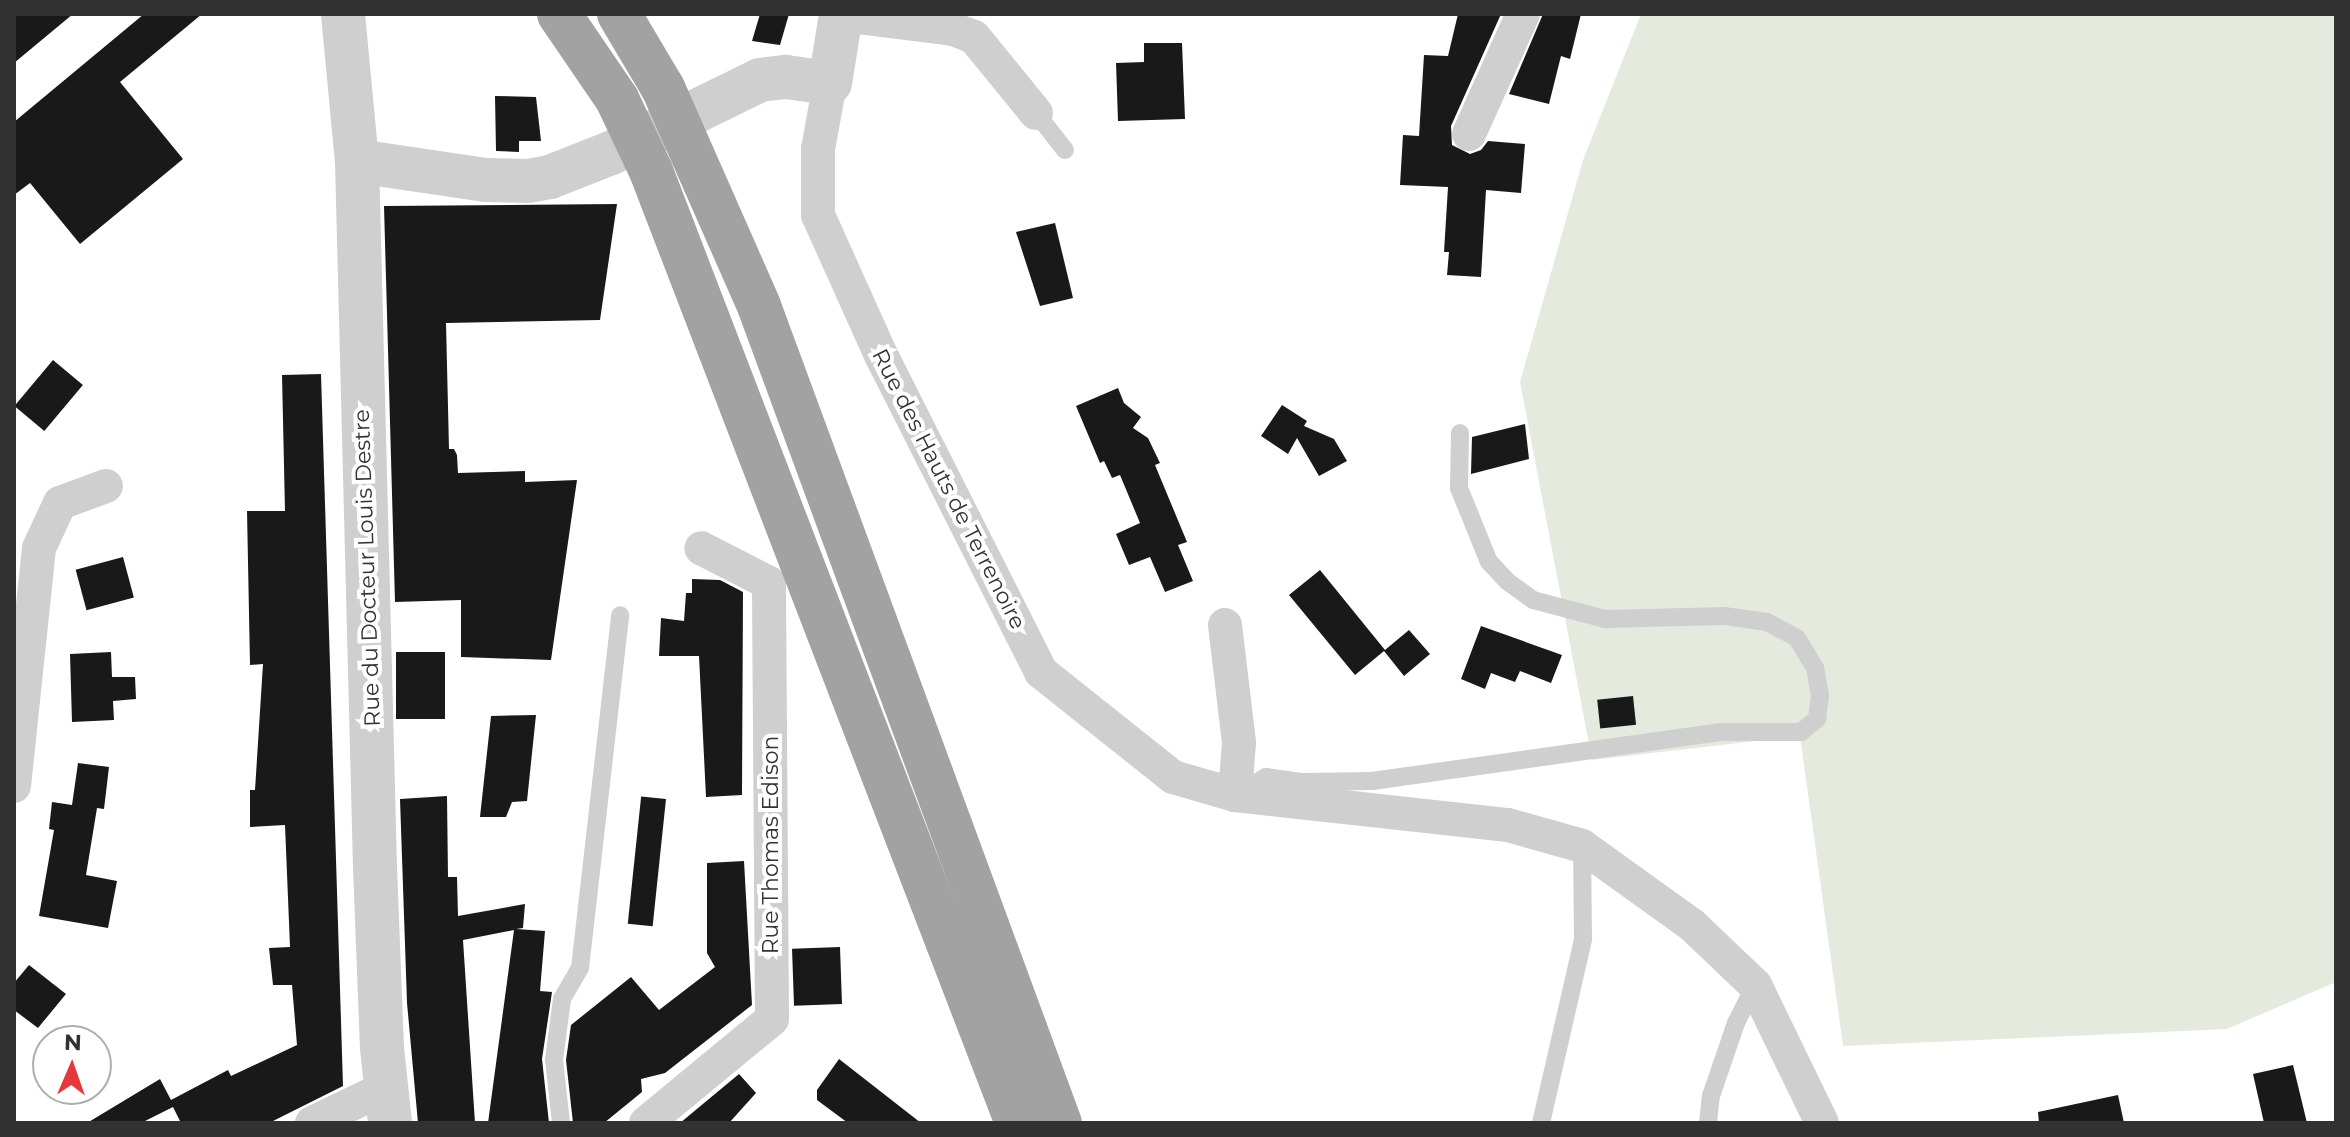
<!DOCTYPE html>
<html>
<head>
<meta charset="utf-8">
<style>
	body { margin:0 }
	#map { position:relative; width:2350px; height:1137px; overflow:hidden; background:#fff; font-family:Montserrat,sans-serif }
	div>[style] { position:absolute }
	[style*='--x'] { left:calc(var(--x)*1px); top:calc(var(--y)*1px); width:calc(var(--w)*1px); rotate:calc(var(--a)*1deg) }
	.green>* { inset:0; background:#e4ebde }
	.building>* { inset:0; background:#191919; transform-origin:0 0 }
	.service>* { height:18px; margin:-9px; padding:0 9px; transform-origin:9px; border-radius:9px; background:#cfcfcf }
	.minor>* { height:34px; margin:-17px; padding:0 17px; transform-origin:17px; border-radius:17px; background:#cfcfcf }
	.tertiary>* { height:44px; margin:-22px; padding:0 22px; transform-origin:22px; border-radius:22px; background:#cfcfcf }
	.trunk>* { height:44px; margin:-22px; padding:0 22px; transform-origin:22px; border-radius:22px; background:#a2a2a2 }
	span { translate:-50% -50%; white-space:nowrap; text-align:center; line-height:1.15; -webkit-text-stroke:8px #fff; paint-order:stroke }
	.street-label { font-size:22px; color:#323232 }
	.frame { position:absolute; inset:0; border:16px solid #323232; pointer-events:none }
	.north { position:absolute; left:32px; top:1025px; width:80px; height:80px; box-sizing:border-box; background:#fff; border:2px solid #adadad; border-radius:50%; rotate:2deg; font-size:22px; font-weight:700; line-height:32px; text-align:center; color:#323232 }
	.north::after { content:''; display:block; margin:auto; width:28px; height:36px; background:#e6373a; clip-path:polygon(50% 0,100% 100%,50% 72%,0 100%) }
</style>
</head>
<body>
<div id="map">
	<div class="green">
		<div style="clip-path:polygon(1641px 14px,2336px 14px,2336px 982px,2227px 1029px,1843px 1046px,1800px 736px,1592px 760px,1520px 382px,1583px 160px)"></div>
	</div>
	<div class="building">
		<div style="clip-path:polygon(14px 14px,73px 14px,14px 63px)"></div>
		<div style="clip-path:polygon(144px 14px,202px 14px,120px 82px,183px 159px,80px 244px,30px 183px,14px 195px,14px 122px)"></div>
		<div style="clip-path:polygon(760px 14px,789px 14px,780px 45px,752px 41px)"></div>
		<div style="clip-path:polygon(1458px 14px,1501px 14px,1451px 126px,1452px 145px,1470px 154px,1481px 150px,1488px 141px,1525px 144px,1521px 193px,1486px 190px,1481px 277px,1447px 275px,1449px 252px,1444px 252px,1448px 187px,1400px 185px,1403px 135px,1419px 136px,1424px 55px,1448px 56px)"></div>
		<div style="clip-path:polygon(1543px 14px,1581px 14px,1570px 59px,1561px 56px,1549px 104px,1509px 94px)"></div>
		<div style="clip-path:polygon(1144px 43px,1182px 43px,1185px 119px,1118px 121px,1116px 63px,1144px 62px)"></div>
		<div style="clip-path:polygon(495px 96px,536px 97px,541px 141px,519px 141px,519px 152px,496px 151px)"></div>
		<div style="clip-path:polygon(617px 204px,600px 320px,446px 323px,449px 449px,454px 449px,457px 455px,458px 473px,525px 471px,525px 482px,577px 480px,551px 660px,461px 657px,461px 600px,395px 602px,384px 206px)"></div>
		<div style="clip-path:polygon(1055px 223px,1073px 298px,1040px 306px,1016px 232px)"></div>
		<div style="left:53px;top:360px;width:39px;height:60px;rotate:40deg"></div>
		<div style="clip-path:polygon(321px 374px,343px 1086px,269px 1123px,181px 1123px,173px 1107px,141px 1123px,87px 1123px,160px 1079px,171px 1100px,228px 1070px,231px 1076px,297px 1045px,292px 985px,273px 985px,269px 948px,290px 947px,285px 825px,250px 827px,250px 790px,255px 790px,263px 664px,250px 665px,247px 511px,285px 511px,282px 375px)"></div>
		<div style="clip-path:polygon(1118px 388px,1124px 403px,1141px 417px,1133px 428px,1148px 438px,1160px 463px,1155px 465px,1187px 542px,1178px 545px,1193px 581px,1165px 592px,1150px 557px,1129px 565px,1116px 534px,1140px 523px,1120px 475px,1112px 478px,1104px 461px,1100px 463px,1076px 406px)"></div>
		<div style="clip-path:polygon(1282px 405px,1307px 421px,1304px 426px,1334px 439px,1347px 461px,1319px 476px,1297px 438px,1288px 454px,1261px 436px)"></div>
		<div style="clip-path:polygon(1525px 424px,1529px 459px,1471px 474px,1472px 437px)"></div>
		<div style="left:123px;top:557px;width:42px;height:49px;rotate:75deg"></div>
		<div style="clip-path:polygon(1320px 570px,1385px 650px,1409px 630px,1430px 654px,1404px 676px,1384px 651px,1355px 675px,1289px 595px)"></div>
		<div style="clip-path:polygon(692px 579px,720px 580px,743px 592px,742px 795px,706px 797px,699px 656px,659px 656px,661px 618px,684px 621px,686px 593px,692px 593px)"></div>
		<div style="clip-path:polygon(1481px 626px,1562px 655px,1551px 683px,1520px 671px,1515px 682px,1491px 673px,1485px 689px,1461px 679px)"></div>
		<div style="clip-path:polygon(111px 652px,112px 677px,135px 677px,136px 699px,113px 701px,114px 720px,72px 722px,70px 654px)"></div>
		<div style="left:396px;top:652px;width:49px;height:67px"></div>
		<div style="left:1633px;top:696px;width:29px;height:36px;rotate:84deg"></div>
		<div style="clip-path:polygon(536px 715px,527px 801px,512px 802px,506px 817px,480px 817px,491px 716px)"></div>
		<div style="clip-path:polygon(78px 763px,109px 767px,104px 809px,97px 808px,86px 875px,117px 881px,108px 928px,39px 916px,54px 830px,49px 829px,52px 802px,72px 805px)"></div>
		<div style="clip-path:polygon(447px 796px,448px 877px,457px 877px,458px 916px,525px 904px,523px 928px,516px 929px,545px 931px,540px 991px,552px 992px,542px 1059px,549px 1123px,488px 1123px,514px 930px,463px 940px,475px 1123px,418px 1123px,407px 1003px,400px 799px)"></div>
		<div style="left:666px;top:799px;width:128px;height:25px;rotate:96deg"></div>
		<div style="clip-path:polygon(744px 861px,752px 1005px,665px 1073px,641px 1079px,642px 1092px,604px 1123px,573px 1123px,566px 1060px,571px 1025px,631px 977px,659px 1010px,715px 967px,707px 953px,707px 863px)"></div>
		<div style="left:840px;top:947px;width:57px;height:48px;rotate:88deg"></div>
		<div style="clip-path:polygon(29px 965px,66px 994px,38px 1028px,14px 1010px,14px 983px)"></div>
		<div style="clip-path:polygon(839px 1059px,921px 1123px,848px 1123px,817px 1100px,817px 1090px)"></div>
		<div style="clip-path:polygon(2293px 1065px,2307px 1123px,2264px 1123px,2253px 1074px)"></div>
		<div style="clip-path:polygon(739px 1074px,756px 1093px,729px 1123px,680px 1123px)"></div>
		<div style="clip-path:polygon(2118px 1095px,2124px 1123px,2039px 1123px,2038px 1112px)"></div>
	</div>
	<div class="service">
		<div style="--x:1036;--y:113;--w:47;--a:51.9"></div>
		<div style="--x:1241;--y:792;--w:29;--a:-31"></div>
		<div style="--x:1266;--y:777;--w:36;--a:8"></div>
		<div style="--x:1302;--y:782;--w:70;--a:-0.8"></div>
		<div style="--x:1372;--y:781;--w:353;--a:-8"></div>
		<div style="--x:1722;--y:732;--w:79;--a:0"></div>
		<div style="--x:1801;--y:732;--w:21;--a:-39"></div>
		<div style="--x:1817;--y:719;--w:23;--a:-83"></div>
		<div style="--x:1820;--y:696;--w:28;--a:-100"></div>
		<div style="--x:1815;--y:668;--w:35;--a:-121"></div>
		<div style="--x:1797;--y:638;--w:34;--a:-152"></div>
		<div style="--x:1767;--y:622;--w:42;--a:-171.9"></div>
		<div style="--x:1725;--y:616;--w:120;--a:178.6"></div>
		<div style="--x:1605;--y:619;--w:74;--a:-165.2"></div>
		<div style="--x:1533;--y:600;--w:32;--a:-144"></div>
		<div style="--x:1507;--y:581;--w:26;--a:-133"></div>
		<div style="--x:1489;--y:562;--w:80;--a:-112.1"></div>
		<div style="--x:1459;--y:488;--w:55;--a:-89"></div>
		<div style="--x:561;--y:1123;--w:63;--a:-96.3"></div>
		<div style="--x:554;--y:1060;--w:62;--a:-82.5"></div>
		<div style="--x:562;--y:999;--w:36;--a:-60"></div>
		<div style="--x:580;--y:968;--w:355;--a:-83.5"></div>
		<div style="--x:1541;--y:1123;--w:189;--a:-77.1"></div>
		<div style="--x:1583;--y:939;--w:93;--a:-90.6"></div>
		<div style="--x:1708;--y:1123;--w:27;--a:-84"></div>
		<div style="--x:1711;--y:1096;--w:77;--a:-71.1"></div>
		<div style="--x:1736;--y:1023;--w:42;--a:-63.4"></div>
	</div>
	<div class="minor">
		<div style="--x:841;--y:15;--w:113;--a:7.1"></div>
		<div style="--x:953;--y:29;--w:22;--a:21"></div>
		<div style="--x:974;--y:37;--w:98;--a:50.8"></div>
		<div style="--x:830;--y:83;--w:67;--a:100.3"></div>
		<div style="--x:818;--y:149;--w:66;--a:90"></div>
		<div style="--x:818;--y:215;--w:154;--a:65.8"></div>
		<div style="--x:881;--y:355;--w:355;--a:63.2"></div>
		<div style="--x:1041;--y:672;--w:169;--a:38.5"></div>
		<div style="--x:1173;--y:777;--w:65;--a:16.2"></div>
		<div style="--x:1235;--y:795;--w:275;--a:6.3"></div>
		<div style="--x:1508;--y:825;--w:77;--a:15.8"></div>
		<div style="--x:1582;--y:846;--w:135;--a:35.7"></div>
		<div style="--x:1692;--y:925;--w:87;--a:43.6"></div>
		<div style="--x:1755;--y:985;--w:153;--a:64.1"></div>
		<div style="--x:1469;--y:134;--w:132;--a:-65.8"></div>
		<div style="--x:1225;--y:625;--w:118;--a:83.2"></div>
		<div style="--x:1239;--y:742;--w:53;--a:94.3"></div>
		<div style="--x:14;--y:786;--w:239;--a:-84"></div>
		<div style="--x:39;--y:548;--w:50;--a:-65"></div>
		<div style="--x:60;--y:503;--w:49;--a:-20.3"></div>
		<div style="--x:312;--y:1123;--w:81;--a:-25.6"></div>
		<div style="--x:646;--y:1123;--w:163;--a:-39.5"></div>
		<div style="--x:772;--y:1019;--w:436;--a:-90.4"></div>
		<div style="--x:769;--y:583;--w:76;--a:-152.8"></div>
	</div>
	<div class="tertiary">
		<div style="--x:343;--y:14;--w:148;--a:84.6"></div>
		<div style="--x:357;--y:161;--w:706;--a:88.54"></div>
		<div style="--x:375;--y:867;--w:181;--a:87.8"></div>
		<div style="--x:382;--y:1048;--w:75;--a:83.9"></div>
		<div style="--x:357;--y:161;--w:130;--a:8.4"></div>
		<div style="--x:486;--y:180;--w:42;--a:1.4"></div>
		<div style="--x:528;--y:181;--w:22;--a:-10"></div>
		<div style="--x:550;--y:177;--w:66;--a:-21.5"></div>
		<div style="--x:611;--y:153;--w:166;--a:-26.1"></div>
		<div style="--x:760;--y:80;--w:26;--a:-7"></div>
		<div style="--x:786;--y:77;--w:44;--a:7.8"></div>
		<div style="--x:830;--y:83;--w:70;--a:-80.9"></div>
	</div>
	<div class="trunk">
		<div style="--x:559;--y:14;--w:103;--a:55.7"></div>
		<div style="--x:617;--y:99;--w:80;--a:64.7"></div>
		<div style="--x:651;--y:171;--w:1020;--a:68.97"></div>
		<div style="--x:619;--y:14;--w:86;--a:59.3"></div>
		<div style="--x:663;--y:88;--w:238;--a:66.2"></div>
		<div style="--x:759;--y:306;--w:871;--a:69.78"></div>
	</div>
	<div class="street-label">
		<span style="left:949px;top:489px;rotate:63deg">Rue des Hauts de Terrenoire</span>
		<span style="left:367px;top:568px;rotate:-92deg">Rue du Docteur Louis Destre</span>
		<span style="left:771px;top:845px;rotate:-90deg">Rue Thomas Edison</span>
	</div>
	<div class="frame"></div>
	<div class="north">N</div>
</div>
</body>
</html>
